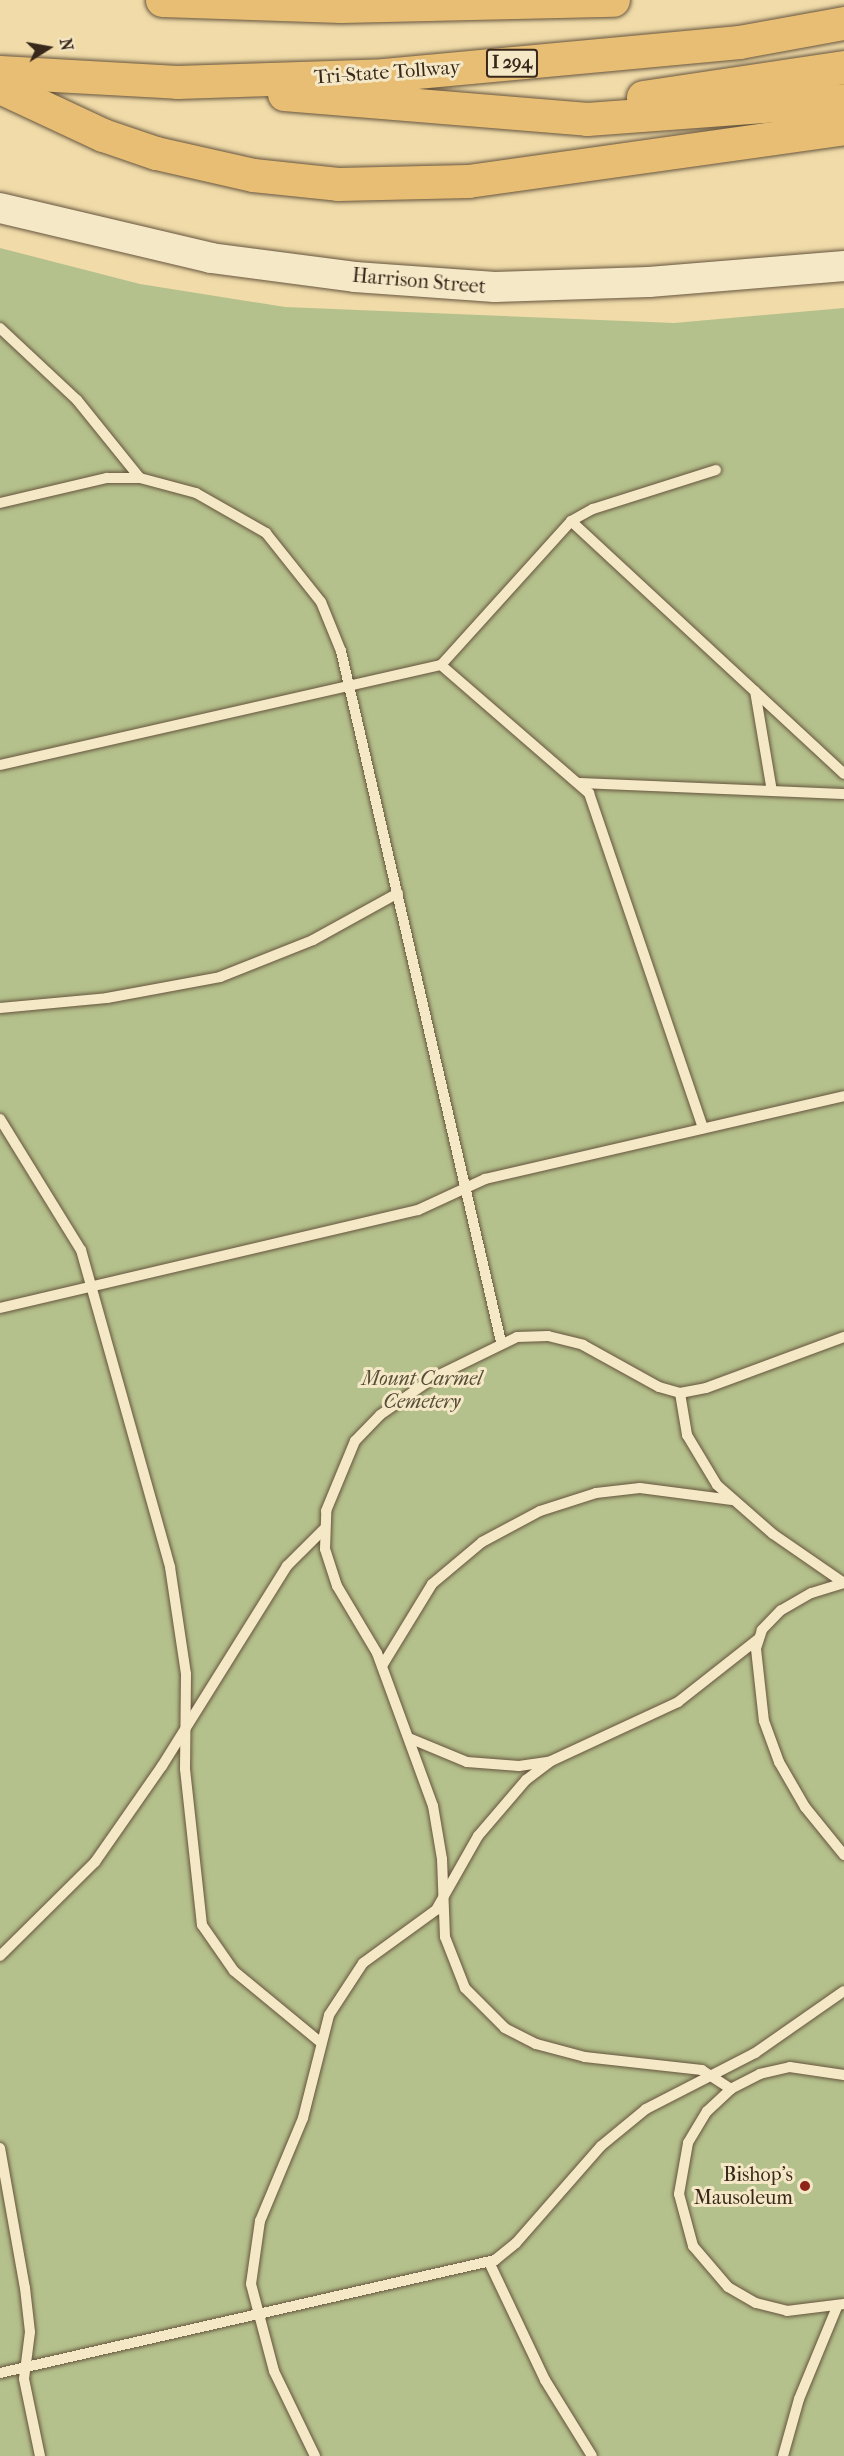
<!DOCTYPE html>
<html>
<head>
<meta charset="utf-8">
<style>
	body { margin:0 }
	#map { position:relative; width:844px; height:2456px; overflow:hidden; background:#f0dba9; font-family:"IM FELL French Canon",serif }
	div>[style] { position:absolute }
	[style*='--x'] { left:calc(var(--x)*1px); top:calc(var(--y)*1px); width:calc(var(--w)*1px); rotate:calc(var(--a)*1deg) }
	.green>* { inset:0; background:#b5c18c }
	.roads { filter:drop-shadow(0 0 2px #66553e) drop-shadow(0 0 2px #66553e) }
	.lane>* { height:10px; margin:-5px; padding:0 5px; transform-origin:5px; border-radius:5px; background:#f5e8c7 }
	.secondary>* { height:30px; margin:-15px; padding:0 15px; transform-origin:15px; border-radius:15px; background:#f5e8c7 }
	.highway>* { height:33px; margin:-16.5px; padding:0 16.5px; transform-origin:16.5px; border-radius:16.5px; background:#e8be74 }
	.dots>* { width:16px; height:16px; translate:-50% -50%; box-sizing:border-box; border:3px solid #f5e8c7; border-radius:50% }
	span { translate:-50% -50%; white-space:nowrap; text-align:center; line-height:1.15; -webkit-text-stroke:6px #f5e8c7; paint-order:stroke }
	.shield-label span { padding:2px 4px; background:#f5e8c7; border:2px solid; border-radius:4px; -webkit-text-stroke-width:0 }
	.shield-label { font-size:18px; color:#38281b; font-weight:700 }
	.street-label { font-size:20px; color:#38281b }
	.park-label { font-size:20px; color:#574e37; font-style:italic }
	.poi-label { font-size:20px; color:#38281b }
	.right { translate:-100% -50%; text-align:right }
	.north { position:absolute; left:18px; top:18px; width:60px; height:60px; -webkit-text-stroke:4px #f5e8c7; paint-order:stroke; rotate:79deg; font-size:16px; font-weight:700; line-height:24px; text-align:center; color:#38281b }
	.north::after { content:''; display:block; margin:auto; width:21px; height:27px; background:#38281b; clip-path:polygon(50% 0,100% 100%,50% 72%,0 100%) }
</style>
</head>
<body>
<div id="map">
	<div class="green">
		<div style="clip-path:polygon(0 248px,140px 284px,285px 307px,674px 323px,844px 308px,844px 2456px,0 2456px)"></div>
	</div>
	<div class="roads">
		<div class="lane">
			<div style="--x:0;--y:328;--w:105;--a:43.1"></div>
			<div style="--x:77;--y:400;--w:100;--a:51.1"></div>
			<div style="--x:0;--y:503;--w:110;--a:-13.2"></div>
			<div style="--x:107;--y:478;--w:33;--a:0"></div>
			<div style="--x:140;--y:478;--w:58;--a:15"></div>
			<div style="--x:196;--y:493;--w:81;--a:29.7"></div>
			<div style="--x:266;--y:533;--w:88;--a:51.4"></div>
			<div style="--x:321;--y:602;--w:53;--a:67.8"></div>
			<div style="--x:341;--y:651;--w:709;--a:76.96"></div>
			<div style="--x:571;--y:521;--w:372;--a:42.8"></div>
			<div style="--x:441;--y:665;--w:196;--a:40.9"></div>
			<div style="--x:589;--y:793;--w:354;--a:71.2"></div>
			<div style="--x:755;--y:691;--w:101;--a:80.4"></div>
			<div style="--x:0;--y:765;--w:452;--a:-12.8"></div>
			<div style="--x:441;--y:665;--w:194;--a:-47.9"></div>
			<div style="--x:571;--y:521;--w:25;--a:-29"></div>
			<div style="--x:593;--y:509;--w:129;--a:-17.6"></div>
			<div style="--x:579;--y:783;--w:265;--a:2.4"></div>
			<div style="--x:0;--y:1008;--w:107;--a:-5.3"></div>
			<div style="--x:107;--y:998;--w:115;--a:-10.5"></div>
			<div style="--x:220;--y:977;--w:100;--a:-21.7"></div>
			<div style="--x:313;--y:940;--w:97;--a:-28.9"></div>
			<div style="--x:0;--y:1119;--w:154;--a:58.3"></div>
			<div style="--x:81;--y:1250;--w:329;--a:74.3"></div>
			<div style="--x:170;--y:1567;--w:108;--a:81.5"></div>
			<div style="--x:186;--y:1674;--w:95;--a:90.6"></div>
			<div style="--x:185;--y:1769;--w:157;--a:83.8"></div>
			<div style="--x:202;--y:1925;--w:56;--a:55.2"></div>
			<div style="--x:234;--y:1971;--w:112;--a:39.5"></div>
			<div style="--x:0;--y:1308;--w:429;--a:-13.2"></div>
			<div style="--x:418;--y:1210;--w:74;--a:-24.8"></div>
			<div style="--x:485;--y:1179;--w:368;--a:-13"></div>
			<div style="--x:680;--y:1393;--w:43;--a:80.5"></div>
			<div style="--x:687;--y:1435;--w:58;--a:59"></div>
			<div style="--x:717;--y:1485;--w:74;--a:41.2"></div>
			<div style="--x:773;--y:1534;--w:86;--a:34.6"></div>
			<div style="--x:844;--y:1583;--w:34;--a:163"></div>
			<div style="--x:811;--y:1593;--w:34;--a:150"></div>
			<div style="--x:781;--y:1610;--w:28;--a:134"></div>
			<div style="--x:762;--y:1630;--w:20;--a:108"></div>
			<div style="--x:756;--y:1649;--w:72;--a:83.7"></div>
			<div style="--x:764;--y:1721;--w:44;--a:69.9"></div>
			<div style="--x:779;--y:1762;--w:52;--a:60"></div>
			<div style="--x:805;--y:1807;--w:62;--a:50.9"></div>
			<div style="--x:382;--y:1666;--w:96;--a:-58.6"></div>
			<div style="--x:432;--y:1584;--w:65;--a:-40"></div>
			<div style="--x:482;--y:1542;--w:66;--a:-28.1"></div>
			<div style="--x:540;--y:1511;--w:59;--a:-17.8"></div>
			<div style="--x:596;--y:1493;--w:44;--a:-6.5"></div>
			<div style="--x:640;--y:1488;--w:93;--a:7.4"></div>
			<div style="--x:409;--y:1738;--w:63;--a:22.5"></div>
			<div style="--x:467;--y:1762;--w:52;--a:4.4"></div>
			<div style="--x:519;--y:1766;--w:30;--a:-8"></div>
			<div style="--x:0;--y:1956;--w:134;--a:-44.7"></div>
			<div style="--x:95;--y:1862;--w:117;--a:-55.1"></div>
			<div style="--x:162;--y:1766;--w:236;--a:-58"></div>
			<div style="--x:287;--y:1566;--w:52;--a:-45"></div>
			<div style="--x:844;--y:2075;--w:55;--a:-171.6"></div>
			<div style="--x:790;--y:2067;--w:31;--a:167"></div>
			<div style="--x:760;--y:2074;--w:33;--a:153"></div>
			<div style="--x:731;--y:2089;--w:33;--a:137"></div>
			<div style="--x:707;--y:2111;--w:37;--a:121"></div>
			<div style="--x:688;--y:2143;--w:52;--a:100"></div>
			<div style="--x:679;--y:2194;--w:54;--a:74.9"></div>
			<div style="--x:693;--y:2246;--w:54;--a:49.5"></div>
			<div style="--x:728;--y:2287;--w:32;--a:30"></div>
			<div style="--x:756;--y:2303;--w:32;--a:14"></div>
			<div style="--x:787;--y:2311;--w:57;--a:-7"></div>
			<div style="--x:731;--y:2089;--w:35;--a:-147"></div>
			<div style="--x:702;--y:2070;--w:118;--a:-173.7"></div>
			<div style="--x:585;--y:2057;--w:51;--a:-165.1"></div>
			<div style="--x:536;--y:2044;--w:35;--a:-153"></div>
			<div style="--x:505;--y:2028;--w:57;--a:-135"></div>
			<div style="--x:465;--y:1988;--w:55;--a:-111.4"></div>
			<div style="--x:445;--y:1937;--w:78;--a:-92.2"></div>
			<div style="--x:442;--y:1859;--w:54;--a:-99.6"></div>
			<div style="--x:433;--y:1806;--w:163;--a:-110.1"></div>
			<div style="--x:377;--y:1653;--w:78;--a:-120.8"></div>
			<div style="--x:337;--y:1586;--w:39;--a:-108"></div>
			<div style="--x:325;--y:1549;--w:38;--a:-88"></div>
			<div style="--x:326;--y:1511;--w:76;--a:-67.5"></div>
			<div style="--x:355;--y:1441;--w:36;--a:-46"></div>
			<div style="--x:380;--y:1415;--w:65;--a:-34.9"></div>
			<div style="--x:433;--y:1378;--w:93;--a:-26"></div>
			<div style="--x:517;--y:1337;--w:31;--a:-2"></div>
			<div style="--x:548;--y:1336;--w:36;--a:14"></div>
			<div style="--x:583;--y:1345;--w:87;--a:28.9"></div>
			<div style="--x:659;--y:1387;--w:22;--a:16"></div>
			<div style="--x:680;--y:1393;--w:26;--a:-11"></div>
			<div style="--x:706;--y:1388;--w:147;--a:-20.3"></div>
			<div style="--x:0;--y:2148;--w:142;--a:79.9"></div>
			<div style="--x:25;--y:2288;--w:44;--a:83.5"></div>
			<div style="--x:30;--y:2332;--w:47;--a:97.3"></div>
			<div style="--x:24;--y:2379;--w:79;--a:78.3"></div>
			<div style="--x:489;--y:2262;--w:131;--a:64.6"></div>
			<div style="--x:545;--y:2380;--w:89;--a:58.3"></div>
			<div style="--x:0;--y:2373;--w:508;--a:-12.86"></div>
			<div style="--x:495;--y:2260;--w:27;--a:-39"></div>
			<div style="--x:516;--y:2243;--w:129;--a:-48.8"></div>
			<div style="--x:601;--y:2146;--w:58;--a:-39.4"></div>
			<div style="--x:646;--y:2109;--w:123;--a:-27.2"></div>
			<div style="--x:755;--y:2053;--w:108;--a:-34.9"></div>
			<div style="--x:315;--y:2456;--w:94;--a:-115.8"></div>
			<div style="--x:274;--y:2371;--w:90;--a:-104.8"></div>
			<div style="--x:251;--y:2284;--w:64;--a:-81.9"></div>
			<div style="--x:260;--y:2221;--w:112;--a:-67.3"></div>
			<div style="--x:303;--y:2118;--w:106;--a:-75.8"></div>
			<div style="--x:329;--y:2015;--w:62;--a:-56.8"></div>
			<div style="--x:363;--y:1963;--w:90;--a:-36"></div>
			<div style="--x:436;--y:1910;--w:85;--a:-60.4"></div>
			<div style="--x:478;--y:1836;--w:74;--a:-49.4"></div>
			<div style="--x:526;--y:1780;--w:31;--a:-37"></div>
			<div style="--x:551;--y:1761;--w:140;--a:-24.9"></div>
			<div style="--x:678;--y:1702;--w:102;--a:-38.2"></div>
			<div style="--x:783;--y:2456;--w:59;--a:-74.3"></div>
			<div style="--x:799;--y:2399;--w:100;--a:-67.6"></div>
		</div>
		<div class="secondary">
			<div style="--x:0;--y:208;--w:217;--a:13.3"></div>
			<div style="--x:211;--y:258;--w:145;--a:7.5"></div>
			<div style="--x:355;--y:277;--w:140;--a:4.1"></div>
			<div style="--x:495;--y:287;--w:154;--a:-1.9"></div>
			<div style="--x:649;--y:282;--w:196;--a:-4.7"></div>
		</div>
		<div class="highway">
			<div style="--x:162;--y:0;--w:179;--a:1.9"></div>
			<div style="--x:341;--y:6;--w:272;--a:-1.3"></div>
			<div style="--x:0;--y:72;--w:177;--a:3.2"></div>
			<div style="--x:177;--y:82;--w:207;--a:-1.9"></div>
			<div style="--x:384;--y:75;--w:357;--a:-5.3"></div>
			<div style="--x:739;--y:42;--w:107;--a:-10.3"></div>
			<div style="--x:0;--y:87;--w:114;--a:25"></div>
			<div style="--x:103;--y:135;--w:56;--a:18.8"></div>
			<div style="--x:156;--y:153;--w:99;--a:12.8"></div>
			<div style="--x:253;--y:175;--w:85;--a:6"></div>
			<div style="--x:338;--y:184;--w:130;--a:-1.3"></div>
			<div style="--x:468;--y:181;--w:380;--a:-8"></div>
			<div style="--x:284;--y:94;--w:304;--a:4.7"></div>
			<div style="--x:587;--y:119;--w:258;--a:-4.2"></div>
			<div style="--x:643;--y:97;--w:203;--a:-8.5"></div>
		</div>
	</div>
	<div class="dots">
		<div style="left:805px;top:2186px;background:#8f2418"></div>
	</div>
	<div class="shield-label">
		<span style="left:512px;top:63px">I 294</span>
	</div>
	<div class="street-label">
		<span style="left:387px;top:72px;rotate:-4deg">Tri-State Tollway</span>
		<span style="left:419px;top:281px;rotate:5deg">Harrison Street</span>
	</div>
	<div class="park-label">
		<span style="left:422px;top:1390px">Mount Carmel<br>Cemetery</span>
	</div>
	<div class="poi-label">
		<span class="right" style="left:793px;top:2186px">Bishop's<br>Mausoleum</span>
	</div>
	<div class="north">N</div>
</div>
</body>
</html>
